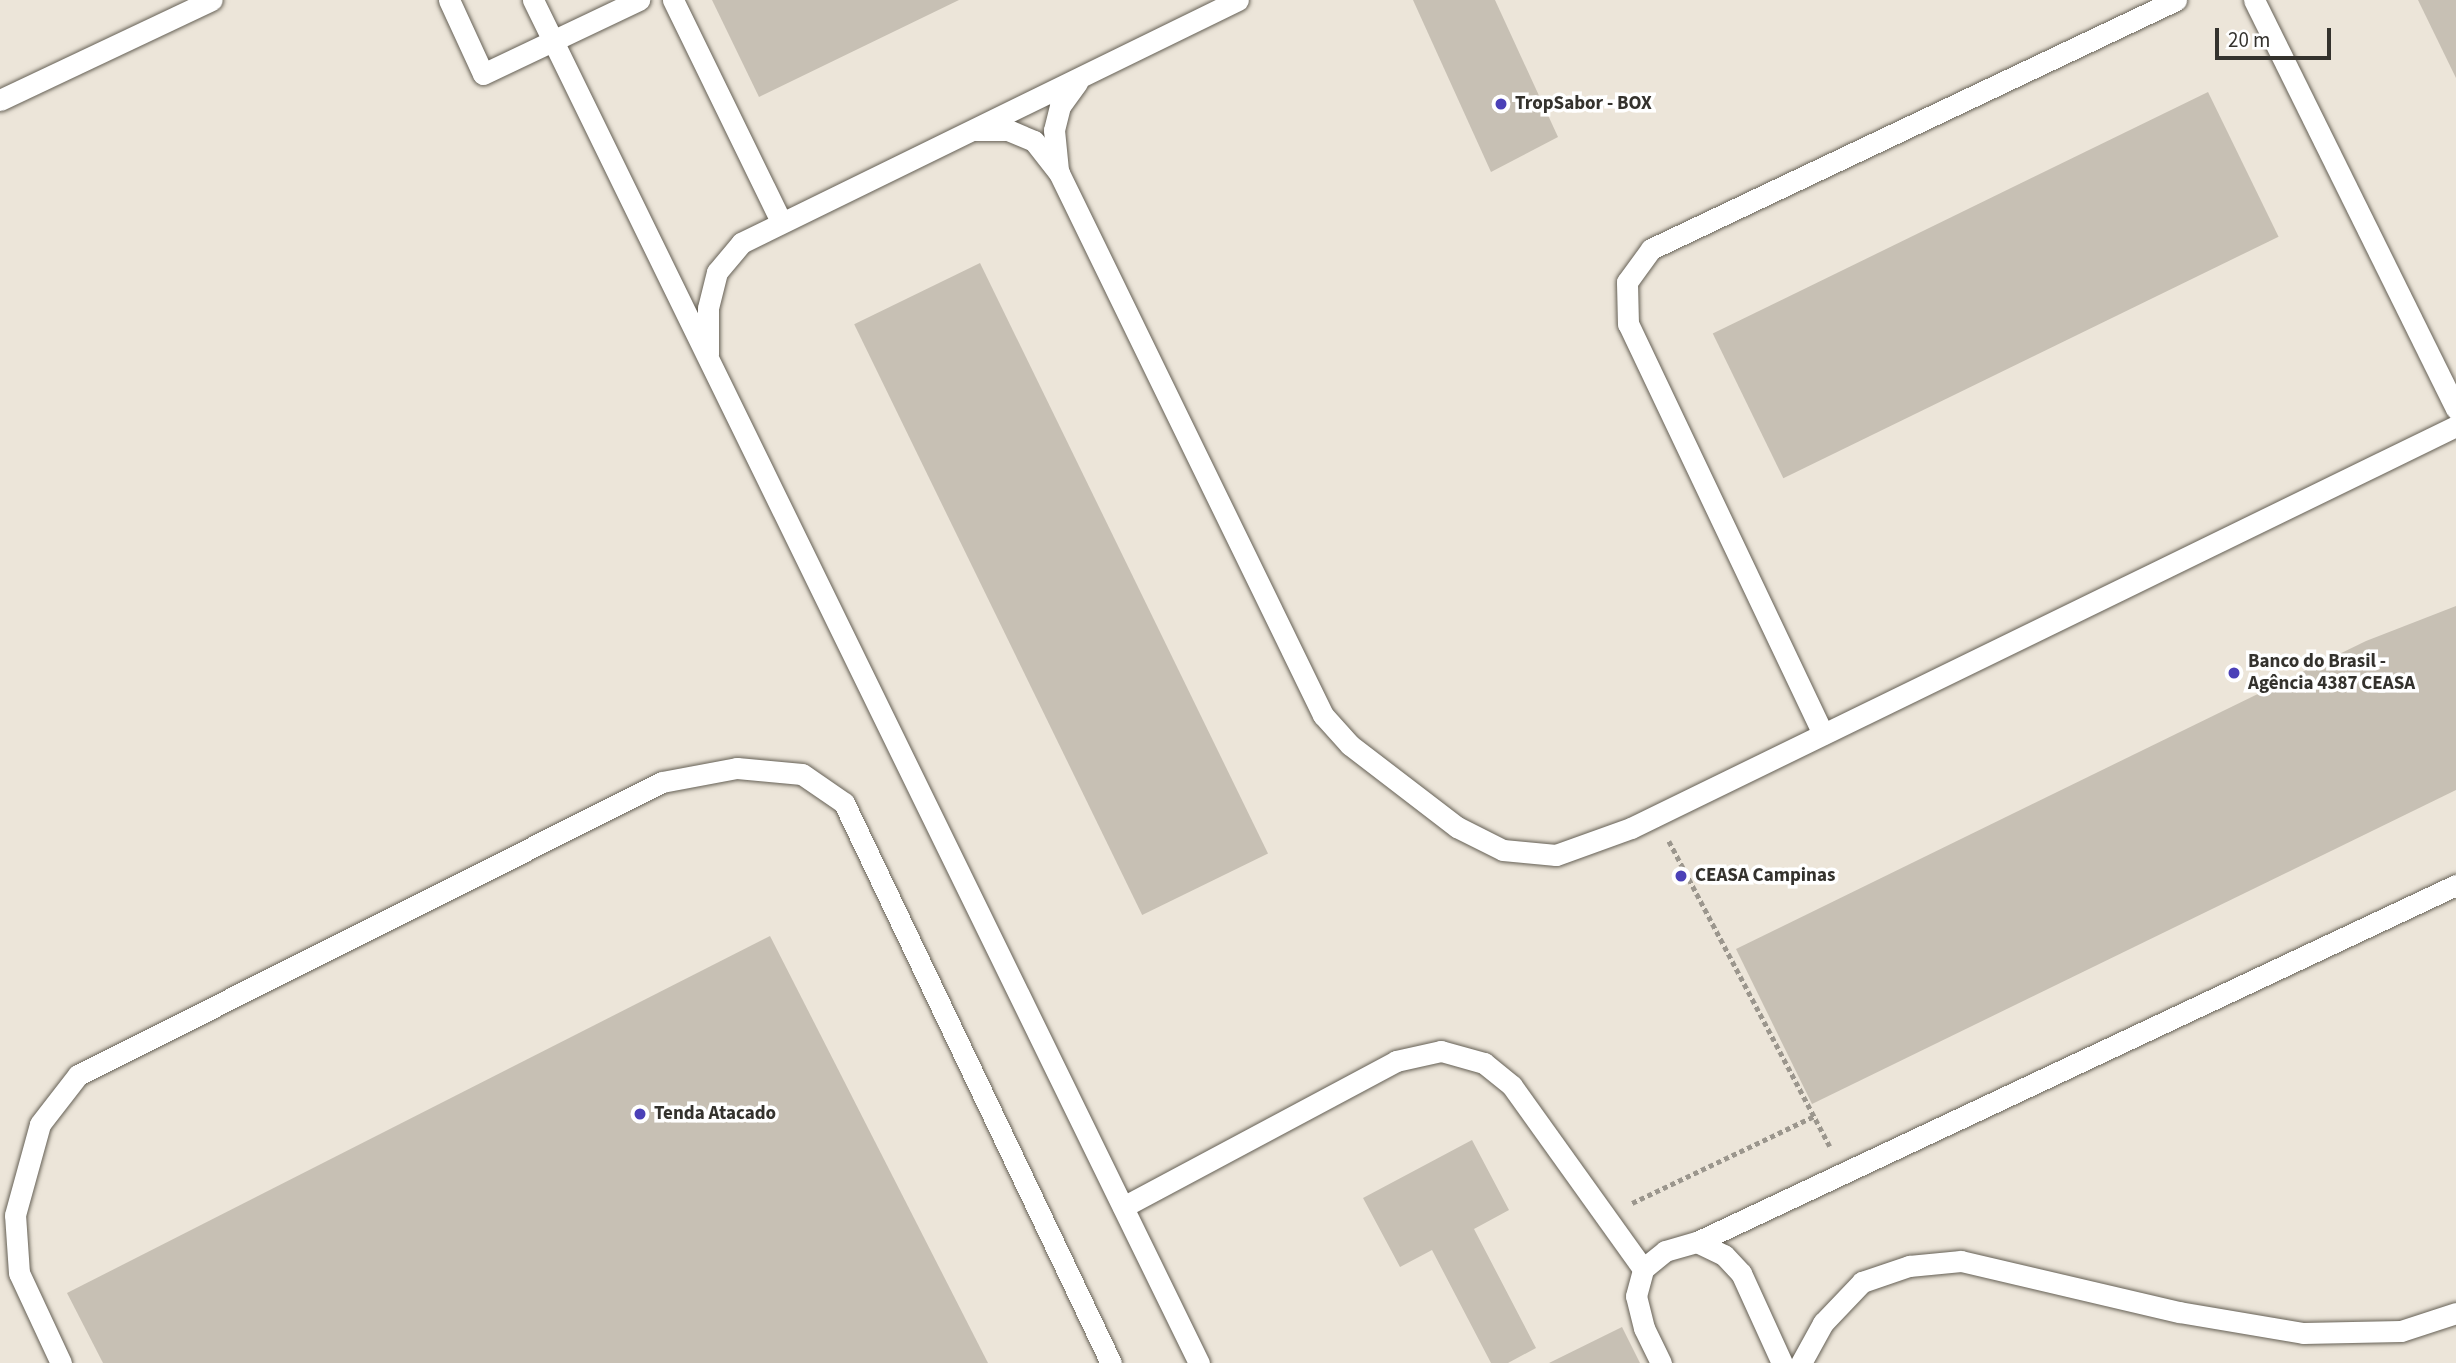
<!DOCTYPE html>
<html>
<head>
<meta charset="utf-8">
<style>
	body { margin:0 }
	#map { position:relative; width:2456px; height:1363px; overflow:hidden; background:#ece5d9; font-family:"Source Sans 3",sans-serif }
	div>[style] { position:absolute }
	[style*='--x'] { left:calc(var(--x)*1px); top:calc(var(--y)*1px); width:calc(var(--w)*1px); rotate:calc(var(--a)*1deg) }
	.building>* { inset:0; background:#c7c0b4; transform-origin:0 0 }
	.path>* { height:4.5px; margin-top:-2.25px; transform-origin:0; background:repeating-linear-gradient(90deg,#9b968d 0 5px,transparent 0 8.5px) }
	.roads { filter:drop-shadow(0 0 2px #656055) drop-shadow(0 0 2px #656055) }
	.lane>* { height:21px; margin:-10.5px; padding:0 10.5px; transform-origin:10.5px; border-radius:10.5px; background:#fff }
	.dots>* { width:19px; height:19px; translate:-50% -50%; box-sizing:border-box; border:4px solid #fff; border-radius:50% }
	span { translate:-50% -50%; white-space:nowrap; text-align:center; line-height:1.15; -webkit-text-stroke:7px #fff; paint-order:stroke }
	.poi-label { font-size:19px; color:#34322d; font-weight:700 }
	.left { translate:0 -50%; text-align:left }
	.scale { position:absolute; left:2215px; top:28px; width:116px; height:32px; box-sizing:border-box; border:4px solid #34322d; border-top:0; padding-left:9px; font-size:21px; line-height:24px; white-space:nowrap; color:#34322d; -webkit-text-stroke:5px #fff; paint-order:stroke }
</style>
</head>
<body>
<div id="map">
	<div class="building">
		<div style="clip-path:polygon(712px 0,959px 0,759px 97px)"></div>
		<div style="clip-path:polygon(1413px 0,1495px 0,1558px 137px,1491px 172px)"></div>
		<div style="clip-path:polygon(2418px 0,2456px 0,2456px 78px)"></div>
		<div style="left:2208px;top:92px;width:161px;height:551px;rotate:64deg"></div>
		<div style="left:980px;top:263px;width:657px;height:140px;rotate:64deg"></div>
		<div style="clip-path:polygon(2456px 606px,2456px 790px,1812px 1104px,1736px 949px,2366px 641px)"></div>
		<div style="clip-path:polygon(770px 936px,988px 1363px,103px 1363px,67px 1293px)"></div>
		<div style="clip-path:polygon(1472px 1140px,1509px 1210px,1474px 1229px,1536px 1348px,1508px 1363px,1491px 1363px,1432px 1250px,1400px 1267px,1363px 1198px)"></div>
		<div style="clip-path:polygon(1622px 1327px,1640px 1363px,1549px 1363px)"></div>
	</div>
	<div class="path">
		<div style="--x:1669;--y:841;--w:345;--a:62.2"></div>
		<div style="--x:1632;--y:1203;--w:202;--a:-25.5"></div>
	</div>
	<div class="roads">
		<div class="lane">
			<div style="--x:449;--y:0;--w:81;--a:65.3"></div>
			<div style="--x:483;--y:74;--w:173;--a:-25.4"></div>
			<div style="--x:533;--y:0;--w:1517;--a:63.96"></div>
			<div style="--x:673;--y:0;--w:246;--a:64"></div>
			<div style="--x:2254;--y:0;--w:456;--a:63.7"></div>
			<div style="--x:0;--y:100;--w:234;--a:-25.3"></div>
			<div style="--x:974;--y:130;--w:34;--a:0"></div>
			<div style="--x:1008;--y:130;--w:28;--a:23"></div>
			<div style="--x:1034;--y:141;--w:41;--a:52"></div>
			<div style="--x:1059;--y:173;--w:603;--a:64.03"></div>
			<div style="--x:1323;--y:715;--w:40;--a:48"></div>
			<div style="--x:1350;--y:745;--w:135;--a:37.5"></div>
			<div style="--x:1457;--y:827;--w:51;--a:26.6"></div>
			<div style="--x:1503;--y:850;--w:53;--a:5.4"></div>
			<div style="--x:1556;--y:855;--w:80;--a:-19.8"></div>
			<div style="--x:1631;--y:828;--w:918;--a:-25.98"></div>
			<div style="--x:1058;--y:170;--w:40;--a:-95.7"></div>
			<div style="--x:1054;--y:130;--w:25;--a:-76"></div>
			<div style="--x:1060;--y:106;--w:29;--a:-54"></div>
			<div style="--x:708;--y:354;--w:46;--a:-90"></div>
			<div style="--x:708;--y:308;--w:37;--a:-76"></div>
			<div style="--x:717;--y:272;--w:38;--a:-50"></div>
			<div style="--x:741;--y:243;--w:553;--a:-26.06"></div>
			<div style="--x:1823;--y:734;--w:454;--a:-115.4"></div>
			<div style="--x:1628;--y:324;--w:42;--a:-91.4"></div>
			<div style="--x:1627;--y:282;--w:41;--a:-54"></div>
			<div style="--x:1651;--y:249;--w:581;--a:-25.37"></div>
			<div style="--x:1123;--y:1207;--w:310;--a:-28.1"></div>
			<div style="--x:1396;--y:1061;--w:46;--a:-12.5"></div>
			<div style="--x:1441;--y:1051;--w:45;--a:15.6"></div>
			<div style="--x:1484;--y:1063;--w:36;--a:39"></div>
			<div style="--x:1512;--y:1086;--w:225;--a:54.4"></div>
			<div style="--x:1697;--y:1242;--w:839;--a:-25.19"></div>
			<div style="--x:61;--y:1363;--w:99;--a:-115"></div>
			<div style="--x:19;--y:1273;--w:58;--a:-93.9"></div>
			<div style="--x:15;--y:1215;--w:94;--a:-74.6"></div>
			<div style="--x:40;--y:1124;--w:62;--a:-52.2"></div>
			<div style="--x:78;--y:1075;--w:653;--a:-26.64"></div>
			<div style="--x:662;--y:782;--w:76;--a:-10.6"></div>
			<div style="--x:737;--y:768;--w:65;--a:5.3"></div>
			<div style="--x:802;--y:774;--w:51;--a:34.6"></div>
			<div style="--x:844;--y:803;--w:620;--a:64.51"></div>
			<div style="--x:1661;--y:1363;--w:39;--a:-116"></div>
			<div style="--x:1644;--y:1328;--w:33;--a:-104"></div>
			<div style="--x:1636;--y:1296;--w:28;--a:-75"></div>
			<div style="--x:1643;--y:1269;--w:28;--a:-39"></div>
			<div style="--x:1665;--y:1251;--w:33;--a:-16"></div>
			<div style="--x:1697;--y:1242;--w:30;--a:26"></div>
			<div style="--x:1724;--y:1255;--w:25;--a:47"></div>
			<div style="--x:1741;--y:1273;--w:99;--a:65.5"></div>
			<div style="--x:1801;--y:1363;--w:46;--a:-61.2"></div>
			<div style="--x:1823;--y:1323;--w:57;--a:-46.4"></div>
			<div style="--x:1862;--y:1282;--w:50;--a:-18.8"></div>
			<div style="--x:1909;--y:1266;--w:52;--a:-5.5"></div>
			<div style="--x:1961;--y:1261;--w:224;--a:13.2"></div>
			<div style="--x:2179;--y:1312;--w:126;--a:9.6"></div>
			<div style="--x:2303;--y:1333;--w:98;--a:-1.2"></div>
			<div style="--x:2401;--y:1331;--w:58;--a:-18.1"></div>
		</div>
	</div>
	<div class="dots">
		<div style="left:1501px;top:104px;background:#4b40b7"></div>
		<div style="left:2234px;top:673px;background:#4b40b7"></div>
		<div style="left:1681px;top:876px;background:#4b40b7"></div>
		<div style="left:640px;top:1114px;background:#4b40b7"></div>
	</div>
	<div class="poi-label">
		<span class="left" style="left:1515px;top:104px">TropSabor - BOX</span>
		<span class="left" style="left:2248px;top:673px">Banco do Brasil -<br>Agência 4387 CEASA</span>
		<span class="left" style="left:1695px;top:876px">CEASA Campinas</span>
		<span class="left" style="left:654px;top:1114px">Tenda Atacado</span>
	</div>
	<div class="scale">20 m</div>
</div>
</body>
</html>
